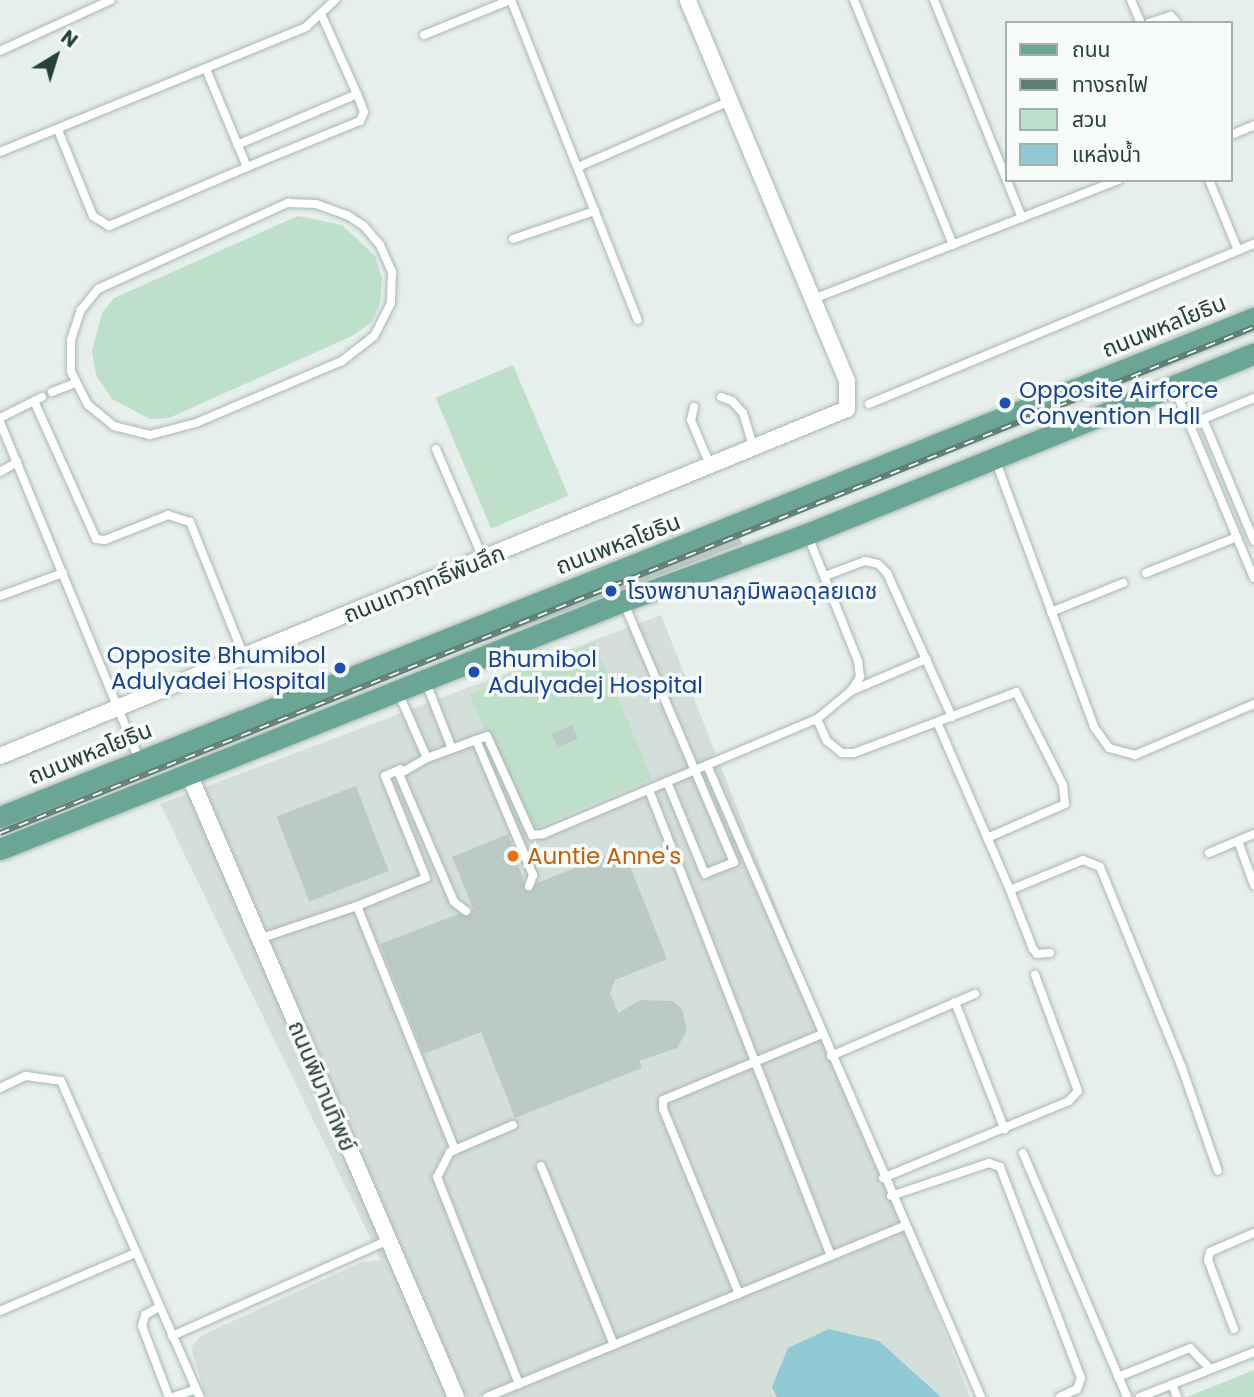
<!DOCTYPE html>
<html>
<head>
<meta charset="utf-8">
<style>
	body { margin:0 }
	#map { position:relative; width:1254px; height:1397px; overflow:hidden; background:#e6efeb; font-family:Poppins,"Noto Sans Thai",sans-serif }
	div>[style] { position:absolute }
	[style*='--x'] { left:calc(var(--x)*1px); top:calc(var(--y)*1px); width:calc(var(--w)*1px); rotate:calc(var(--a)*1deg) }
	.built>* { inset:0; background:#d4dfda }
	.green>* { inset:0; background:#bfe0c8; transform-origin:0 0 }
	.water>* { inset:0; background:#8ec9d4 }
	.building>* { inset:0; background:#bbcac4; transform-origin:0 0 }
	.roads { filter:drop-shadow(0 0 2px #a8b8b2) drop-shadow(0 0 2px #a8b8b2) }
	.service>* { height:8px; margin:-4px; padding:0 4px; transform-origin:4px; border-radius:4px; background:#fff }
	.minor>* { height:16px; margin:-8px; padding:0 8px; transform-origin:8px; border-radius:8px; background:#fff }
	.primary>* { height:21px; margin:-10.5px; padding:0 10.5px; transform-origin:10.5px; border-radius:10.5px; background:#6aa596 }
	.rail>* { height:6px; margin-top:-3px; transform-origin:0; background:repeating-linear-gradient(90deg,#f7fbf9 0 10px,#5f7d75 0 20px); box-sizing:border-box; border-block:2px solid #5f7d75 }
	.dots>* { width:19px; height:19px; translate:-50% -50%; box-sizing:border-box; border:4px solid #f7fbf9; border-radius:50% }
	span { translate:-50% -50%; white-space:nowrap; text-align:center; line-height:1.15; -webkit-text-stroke:7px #f7fbf9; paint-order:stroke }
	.street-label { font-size:23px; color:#24423a }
	.transit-label { font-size:23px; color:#164399 }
	.left { translate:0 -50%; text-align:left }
	.right { translate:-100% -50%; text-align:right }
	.food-label { font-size:23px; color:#c56008 }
	.legend { position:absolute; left:1005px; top:21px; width:228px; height:161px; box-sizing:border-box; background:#f7fbf9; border:2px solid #a3b1ad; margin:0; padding:9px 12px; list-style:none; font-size:21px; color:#24423a }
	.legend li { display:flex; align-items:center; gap:14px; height:35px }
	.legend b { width:35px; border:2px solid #a3b1ad }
	.north { position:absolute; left:21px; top:21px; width:70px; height:70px; -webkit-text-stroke:5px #f7fbf9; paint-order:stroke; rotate:38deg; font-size:19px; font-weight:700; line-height:28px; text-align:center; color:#24423a }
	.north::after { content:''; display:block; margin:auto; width:24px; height:32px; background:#24423a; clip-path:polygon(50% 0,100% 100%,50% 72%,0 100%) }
</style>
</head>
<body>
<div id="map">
	<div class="built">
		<div style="clip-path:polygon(661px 615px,970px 1397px,206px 1397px,191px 1348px,200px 1336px,362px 1262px,381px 1260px,160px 804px)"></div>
	</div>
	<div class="green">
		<div style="clip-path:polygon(298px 216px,342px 225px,375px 256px,382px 278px,380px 304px,372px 322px,352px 336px,169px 418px,150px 419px,112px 399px,96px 375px,92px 351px,102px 313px,114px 298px)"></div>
		<div style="left:513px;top:365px;width:142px;height:84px;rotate:67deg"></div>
		<div style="left:594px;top:642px;width:148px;height:135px;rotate:67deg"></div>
		<div style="clip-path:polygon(1254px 1370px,1254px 1397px,1187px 1397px)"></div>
	</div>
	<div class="water">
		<div style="clip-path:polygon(829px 1329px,879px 1341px,941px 1397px,777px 1397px,772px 1387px,788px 1348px)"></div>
	</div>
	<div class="building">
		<div style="clip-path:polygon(739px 537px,742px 544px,484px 642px,483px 639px)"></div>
		<div style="left:572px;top:725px;width:15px;height:22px;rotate:67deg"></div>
		<div style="left:356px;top:786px;width:91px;height:85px;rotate:69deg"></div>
		<div style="clip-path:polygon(508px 834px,527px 892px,537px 883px,623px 849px,667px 959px,615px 980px,610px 993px,618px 1013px,641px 1000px,673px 1001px,682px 1009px,687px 1030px,677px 1048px,639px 1061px,642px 1068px,515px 1118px,481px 1032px,424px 1054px,380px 944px,458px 914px,471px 915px,473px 908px,452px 857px)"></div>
	</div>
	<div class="roads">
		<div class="service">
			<div style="--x:511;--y:0;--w:344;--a:68.4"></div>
			<div style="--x:854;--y:0;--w:264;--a:68"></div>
			<div style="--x:934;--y:0;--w:235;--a:68"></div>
			<div style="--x:1131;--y:0;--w:25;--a:67"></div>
			<div style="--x:1149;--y:23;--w:23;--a:-18"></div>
			<div style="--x:1171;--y:16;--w:9;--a:49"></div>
			<div style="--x:424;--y:35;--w:93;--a:-22.1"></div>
			<div style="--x:0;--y:51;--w:122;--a:-24.7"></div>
			<div style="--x:58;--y:130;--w:93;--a:67.9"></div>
			<div style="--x:93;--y:216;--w:19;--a:32"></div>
			<div style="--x:109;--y:226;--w:150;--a:-23.1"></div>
			<div style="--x:247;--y:167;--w:106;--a:-112.7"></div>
			<div style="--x:1231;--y:135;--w:25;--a:-23"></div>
			<div style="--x:237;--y:145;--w:130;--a:-23"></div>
			<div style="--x:357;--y:94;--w:88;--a:-114.2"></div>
			<div style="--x:0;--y:152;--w:331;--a:-22.2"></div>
			<div style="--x:306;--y:27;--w:40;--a:-43"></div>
			<div style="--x:247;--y:167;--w:122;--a:-22.2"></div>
			<div style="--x:360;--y:121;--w:10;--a:-66"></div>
			<div style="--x:364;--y:112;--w:19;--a:-111"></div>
			<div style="--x:578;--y:167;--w:166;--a:-23.5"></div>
			<div style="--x:1209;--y:180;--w:76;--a:67.5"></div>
			<div style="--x:288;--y:203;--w:28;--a:2"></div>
			<div style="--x:316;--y:204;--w:33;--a:20"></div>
			<div style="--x:347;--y:215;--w:20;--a:33"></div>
			<div style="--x:364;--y:226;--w:25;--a:50"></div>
			<div style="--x:380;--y:245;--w:30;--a:66"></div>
			<div style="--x:392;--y:272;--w:31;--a:92"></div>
			<div style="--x:391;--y:303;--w:37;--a:117"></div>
			<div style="--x:374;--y:336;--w:41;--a:142"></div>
			<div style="--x:342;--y:361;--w:159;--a:157"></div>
			<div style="--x:196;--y:423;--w:48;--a:165.4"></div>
			<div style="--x:150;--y:435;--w:37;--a:-166"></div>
			<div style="--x:114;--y:426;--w:33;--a:-141"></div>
			<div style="--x:88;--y:405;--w:38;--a:-117"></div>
			<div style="--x:71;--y:371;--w:31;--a:-90"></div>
			<div style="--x:71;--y:340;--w:32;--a:-72"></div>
			<div style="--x:81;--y:310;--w:27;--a:-51"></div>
			<div style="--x:98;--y:289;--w:209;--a:-24.4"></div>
			<div style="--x:513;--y:239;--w:87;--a:-18.9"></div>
			<div style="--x:813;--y:299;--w:328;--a:-21.3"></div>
			<div style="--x:1174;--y:387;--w:207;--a:67.3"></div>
			<div style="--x:52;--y:392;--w:25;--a:-21"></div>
			<div style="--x:721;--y:397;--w:12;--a:20"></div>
			<div style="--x:732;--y:401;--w:16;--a:47"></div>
			<div style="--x:743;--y:413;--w:37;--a:73"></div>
			<div style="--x:1254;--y:398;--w:55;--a:157.6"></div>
			<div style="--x:1203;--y:419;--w:132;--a:67.3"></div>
			<div style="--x:34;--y:401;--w:151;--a:65.8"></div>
			<div style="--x:96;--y:539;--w:9;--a:6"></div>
			<div style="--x:105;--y:540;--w:68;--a:-21.6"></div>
			<div style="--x:168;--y:515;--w:23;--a:18"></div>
			<div style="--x:190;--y:522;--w:144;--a:68.1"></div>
			<div style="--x:869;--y:404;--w:417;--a:-22.6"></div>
			<div style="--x:694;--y:407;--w:13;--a:103"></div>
			<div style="--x:691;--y:420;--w:49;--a:67.1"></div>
			<div style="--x:0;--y:418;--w:47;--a:-26.6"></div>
			<div style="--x:0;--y:422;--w:365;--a:67.6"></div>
			<div style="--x:436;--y:449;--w:119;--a:66.7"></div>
			<div style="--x:995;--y:459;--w:286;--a:69.7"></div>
			<div style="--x:1094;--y:727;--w:26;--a:54"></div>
			<div style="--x:1109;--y:748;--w:27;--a:15"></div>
			<div style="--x:1135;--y:755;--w:129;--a:-23.2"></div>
			<div style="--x:0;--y:472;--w:20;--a:-30"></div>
			<div style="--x:1146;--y:573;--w:98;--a:-21.6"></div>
			<div style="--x:825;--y:576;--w:43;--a:-20.6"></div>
			<div style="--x:865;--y:561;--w:13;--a:13"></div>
			<div style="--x:878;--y:564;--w:13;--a:45"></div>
			<div style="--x:887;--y:573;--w:158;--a:65.7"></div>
			<div style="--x:0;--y:596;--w:67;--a:-20.1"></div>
			<div style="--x:623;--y:601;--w:284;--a:67"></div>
			<div style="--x:734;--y:862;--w:31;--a:158"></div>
			<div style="--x:705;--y:874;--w:100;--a:-112.4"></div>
			<div style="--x:1051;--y:612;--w:78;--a:-21.9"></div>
			<div style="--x:425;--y:680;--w:74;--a:68.6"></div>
			<div style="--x:452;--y:749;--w:26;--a:-21"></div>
			<div style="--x:476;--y:740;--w:147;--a:67.1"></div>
			<div style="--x:533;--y:875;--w:12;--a:110"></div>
			<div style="--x:851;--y:691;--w:82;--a:-23.1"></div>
			<div style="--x:398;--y:692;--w:72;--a:66.3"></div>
			<div style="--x:427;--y:758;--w:32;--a:150"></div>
			<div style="--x:399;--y:774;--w:139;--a:66.7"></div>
			<div style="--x:454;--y:902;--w:15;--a:37"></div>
			<div style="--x:817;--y:719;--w:24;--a:66"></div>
			<div style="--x:827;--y:741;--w:19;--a:39"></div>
			<div style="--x:842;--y:753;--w:12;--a:0"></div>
			<div style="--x:854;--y:753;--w:173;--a:-20.6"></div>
			<div style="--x:1016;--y:692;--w:104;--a:63.2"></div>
			<div style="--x:1063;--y:785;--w:19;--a:84"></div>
			<div style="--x:1065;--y:804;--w:85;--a:156.4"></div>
			<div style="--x:937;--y:722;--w:183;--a:66.5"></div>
			<div style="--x:1010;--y:890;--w:79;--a:-22.3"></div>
			<div style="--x:1083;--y:860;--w:18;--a:22"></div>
			<div style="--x:1100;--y:867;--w:214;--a:67.8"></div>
			<div style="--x:1181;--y:1065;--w:112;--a:70.8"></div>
			<div style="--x:476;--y:740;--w:12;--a:-20"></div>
			<div style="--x:487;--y:736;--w:109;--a:65.6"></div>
			<div style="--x:532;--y:835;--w:11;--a:-5"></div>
			<div style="--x:543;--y:834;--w:297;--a:-22.8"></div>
			<div style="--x:817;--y:719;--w:44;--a:-39.5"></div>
			<div style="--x:851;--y:691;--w:17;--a:-57"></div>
			<div style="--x:860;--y:677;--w:16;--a:-97"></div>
			<div style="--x:858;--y:661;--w:135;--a:-111.8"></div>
			<div style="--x:427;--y:758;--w:27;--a:-20"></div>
			<div style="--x:707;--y:765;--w:689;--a:66.56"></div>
			<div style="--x:649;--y:790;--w:500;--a:68.67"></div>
			<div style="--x:1238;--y:841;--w:47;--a:70"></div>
			<div style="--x:1209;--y:853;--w:49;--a:-22.9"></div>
			<div style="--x:1010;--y:890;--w:63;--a:68.7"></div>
			<div style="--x:1033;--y:949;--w:6;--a:51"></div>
			<div style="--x:1037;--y:954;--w:13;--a:-4"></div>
			<div style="--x:357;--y:906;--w:74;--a:-22.1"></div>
			<div style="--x:426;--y:878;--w:110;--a:-111.9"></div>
			<div style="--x:385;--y:776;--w:17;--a:-24"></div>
			<div style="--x:259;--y:939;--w:103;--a:-18.6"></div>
			<div style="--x:357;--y:906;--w:263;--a:68.1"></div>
			<div style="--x:955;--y:1002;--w:137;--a:68.7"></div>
			<div style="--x:831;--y:1056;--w:157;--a:-23.3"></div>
			<div style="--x:0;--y:1088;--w:29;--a:-25"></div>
			<div style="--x:26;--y:1076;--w:35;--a:8"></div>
			<div style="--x:61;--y:1081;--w:345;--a:66.3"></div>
			<div style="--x:513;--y:1125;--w:69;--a:156.8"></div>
			<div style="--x:450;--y:1152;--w:28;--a:117"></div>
			<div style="--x:437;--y:1177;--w:223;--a:68.4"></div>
			<div style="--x:1023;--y:1153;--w:265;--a:66.9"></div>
			<div style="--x:541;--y:1166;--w:193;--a:67.8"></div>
			<div style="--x:883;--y:1178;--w:201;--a:-22.5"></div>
			<div style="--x:1069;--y:1101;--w:13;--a:-48"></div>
			<div style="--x:1078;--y:1091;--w:124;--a:-110.3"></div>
			<div style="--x:891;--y:1196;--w:103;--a:-18.6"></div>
			<div style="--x:989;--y:1163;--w:12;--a:20"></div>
			<div style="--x:1000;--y:1167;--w:226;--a:69"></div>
			<div style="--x:1081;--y:1378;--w:12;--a:110"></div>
			<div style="--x:1077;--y:1389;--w:19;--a:155"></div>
			<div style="--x:739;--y:1294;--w:200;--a:-112.3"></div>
			<div style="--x:663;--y:1109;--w:9;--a:-90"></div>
			<div style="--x:663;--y:1100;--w:172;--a:-22.5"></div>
			<div style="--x:159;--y:1307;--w:16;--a:150"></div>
			<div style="--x:145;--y:1315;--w:11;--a:105"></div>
			<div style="--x:142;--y:1326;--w:76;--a:69.2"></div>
			<div style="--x:0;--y:1311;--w:147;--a:-23.2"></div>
			<div style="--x:1234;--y:1329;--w:74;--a:-110.6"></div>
			<div style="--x:1208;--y:1260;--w:8;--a:-76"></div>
			<div style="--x:1210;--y:1252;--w:48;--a:-23.4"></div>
			<div style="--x:172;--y:1336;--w:237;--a:-23.9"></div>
			<div style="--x:1118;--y:1377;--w:78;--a:-21.9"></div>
			<div style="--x:1190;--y:1348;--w:29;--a:46"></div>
			<div style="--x:1172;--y:1384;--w:14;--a:69"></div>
			<div style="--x:173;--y:1397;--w:24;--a:-19"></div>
			<div style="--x:487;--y:1397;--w:451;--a:-22.3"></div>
			<div style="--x:1140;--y:1397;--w:123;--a:-21.5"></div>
		</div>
		<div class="minor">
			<div style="--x:0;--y:756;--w:915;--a:-22.28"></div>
			<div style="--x:847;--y:409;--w:28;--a:-90"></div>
			<div style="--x:847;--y:381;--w:413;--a:-112.7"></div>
			<div style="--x:189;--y:774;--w:678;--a:66.8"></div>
		</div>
		<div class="primary">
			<div style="--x:0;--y:817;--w:1350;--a:-21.7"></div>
			<div style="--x:0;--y:849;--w:671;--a:-21.71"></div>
			<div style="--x:623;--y:601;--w:196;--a:-20"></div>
			<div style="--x:807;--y:534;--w:482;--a:-22"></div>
		</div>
	</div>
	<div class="rail">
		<div style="--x:0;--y:833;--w:1352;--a:-21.97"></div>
	</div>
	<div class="dots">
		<div style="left:1005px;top:403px;background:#1a4fb4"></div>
		<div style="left:611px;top:591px;background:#1a4fb4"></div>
		<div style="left:340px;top:668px;background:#1a4fb4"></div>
		<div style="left:474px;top:672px;background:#1a4fb4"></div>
		<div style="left:513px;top:856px;background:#e8710a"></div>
	</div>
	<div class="street-label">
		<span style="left:1164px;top:326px;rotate:-22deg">ถนนพหลโยธิน</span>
		<span style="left:618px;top:544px;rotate:-21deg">ถนนพหลโยธิน</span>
		<span style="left:424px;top:584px;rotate:-22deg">ถนนเทวฤทธิ์พันลึก</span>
		<span style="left:90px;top:753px;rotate:-22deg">ถนนพหลโยธิน</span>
		<span style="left:322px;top:1086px;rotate:67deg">ถนนพิมานทิพย์</span>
	</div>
	<div class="transit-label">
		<span class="left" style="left:1019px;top:403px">Opposite Airforce<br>Convention Hall</span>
		<span class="left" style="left:627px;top:591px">โรงพยาบาลภูมิพลอดุลยเดช</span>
		<span class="right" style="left:326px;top:668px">Opposite Bhumibol<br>Adulyadei Hospital</span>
		<span class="left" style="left:488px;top:672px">Bhumibol<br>Adulyadej Hospital</span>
	</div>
	<div class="food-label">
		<span class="left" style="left:527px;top:856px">Auntie Anne's</span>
	</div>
	<ul class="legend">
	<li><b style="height:9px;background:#6aa596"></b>ถนน</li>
	<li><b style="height:9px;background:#5f7d75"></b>ทางรถไฟ</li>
	<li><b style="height:19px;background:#bfe0c8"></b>สวน</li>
	<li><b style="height:19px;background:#8ec9d4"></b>แหล่งน้ำ</li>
	</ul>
	<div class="north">N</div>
</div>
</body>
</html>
